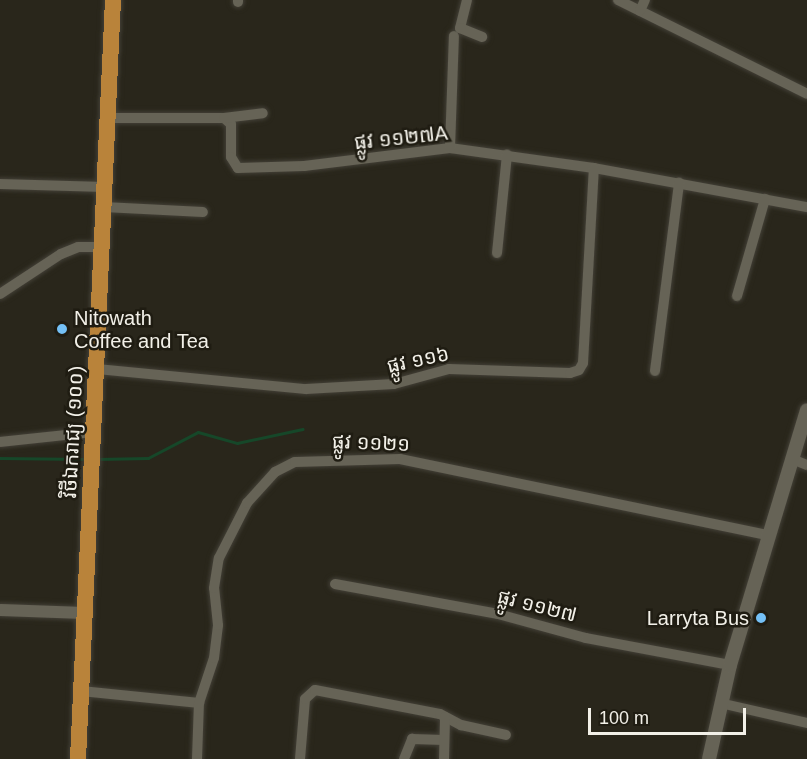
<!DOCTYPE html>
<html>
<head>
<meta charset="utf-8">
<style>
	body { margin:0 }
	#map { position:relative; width:807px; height:759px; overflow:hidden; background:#29261b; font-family:Arial,"Noto Sans Khmer",sans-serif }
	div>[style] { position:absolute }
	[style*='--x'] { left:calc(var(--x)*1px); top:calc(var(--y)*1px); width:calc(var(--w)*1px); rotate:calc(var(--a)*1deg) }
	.stream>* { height:3px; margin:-1.5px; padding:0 1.5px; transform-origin:1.5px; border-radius:1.5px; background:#164729 }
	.roads { filter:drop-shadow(0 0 2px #434037) drop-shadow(0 0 2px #434037) }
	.minor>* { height:10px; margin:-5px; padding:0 5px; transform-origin:5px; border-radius:5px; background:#666356 }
	.tertiary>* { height:12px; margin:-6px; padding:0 6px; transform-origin:6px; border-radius:6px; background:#666356 }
	.secondary>* { height:14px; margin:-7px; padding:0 7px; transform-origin:7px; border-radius:7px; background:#666356 }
	.primary>* { height:16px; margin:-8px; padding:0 8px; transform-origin:8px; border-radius:8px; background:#b9833a }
	.dots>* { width:16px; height:16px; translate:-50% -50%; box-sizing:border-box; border:3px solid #1f1c12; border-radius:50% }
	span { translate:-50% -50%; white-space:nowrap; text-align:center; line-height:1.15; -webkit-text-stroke:5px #1f1c12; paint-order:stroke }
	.street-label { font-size:20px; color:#f2f0e8 }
	.poi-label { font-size:20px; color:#f2f0e8 }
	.left { translate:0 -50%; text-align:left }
	.right { translate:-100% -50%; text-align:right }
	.scale { position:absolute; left:588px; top:708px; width:158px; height:27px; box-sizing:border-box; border:3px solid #f2f0e8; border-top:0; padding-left:8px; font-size:18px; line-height:21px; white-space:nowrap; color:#f2f0e8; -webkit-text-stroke:4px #1f1c12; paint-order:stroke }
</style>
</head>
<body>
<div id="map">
	<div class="stream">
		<div style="--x:0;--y:458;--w:87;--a:0.7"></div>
		<div style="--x:97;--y:459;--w:51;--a:-1.1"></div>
		<div style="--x:148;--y:458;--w:56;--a:-27.5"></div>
		<div style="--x:198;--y:432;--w:41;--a:15.8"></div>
		<div style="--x:237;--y:443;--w:67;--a:-12"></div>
	</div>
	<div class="roads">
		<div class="minor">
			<div style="--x:467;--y:0;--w:29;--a:104"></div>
			<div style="--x:460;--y:28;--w:24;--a:22"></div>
			<div style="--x:618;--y:0;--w:211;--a:26.4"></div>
			<div style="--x:238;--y:2;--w:2;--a:-90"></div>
			<div style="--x:640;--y:11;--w:12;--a:-66"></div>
			<div style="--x:108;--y:118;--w:116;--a:0"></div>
			<div style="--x:224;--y:118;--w:9;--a:41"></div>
			<div style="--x:231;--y:124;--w:33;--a:90"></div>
			<div style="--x:231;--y:157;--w:13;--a:58"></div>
			<div style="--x:238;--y:168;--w:66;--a:-1.7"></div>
			<div style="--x:304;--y:166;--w:147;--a:-7"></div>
			<div style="--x:450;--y:148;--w:145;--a:7.9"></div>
			<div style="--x:594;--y:168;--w:217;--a:10.4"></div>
			<div style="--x:224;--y:118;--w:39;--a:-7"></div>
			<div style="--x:450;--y:148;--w:112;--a:-88"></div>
			<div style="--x:0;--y:184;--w:105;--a:1.6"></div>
			<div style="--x:104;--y:207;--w:99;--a:2.9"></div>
			<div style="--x:497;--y:253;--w:99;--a:-84.2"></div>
			<div style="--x:0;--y:294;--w:73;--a:-33.3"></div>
			<div style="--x:61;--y:254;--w:18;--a:-22"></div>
			<div style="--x:78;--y:247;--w:24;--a:0"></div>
			<div style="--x:737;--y:296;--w:101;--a:-73.9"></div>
			<div style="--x:97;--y:369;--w:210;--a:5.5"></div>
			<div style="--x:306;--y:389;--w:88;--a:-3.3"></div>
			<div style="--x:394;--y:384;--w:57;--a:-15.3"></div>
			<div style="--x:449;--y:369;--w:121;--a:1.9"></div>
			<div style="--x:570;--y:373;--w:9;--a:-18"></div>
			<div style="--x:579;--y:370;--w:8;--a:-60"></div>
			<div style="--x:583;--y:363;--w:195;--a:-86.8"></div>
			<div style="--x:655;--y:371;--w:190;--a:-82.7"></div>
			<div style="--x:0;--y:442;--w:95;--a:-6.1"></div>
			<div style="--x:792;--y:459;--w:16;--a:22"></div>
			<div style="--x:335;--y:584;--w:166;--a:10.4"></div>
			<div style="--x:498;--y:614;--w:91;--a:15.3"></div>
			<div style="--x:586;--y:638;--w:147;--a:10.6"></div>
			<div style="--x:81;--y:691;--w:119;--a:5.8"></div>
			<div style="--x:720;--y:703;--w:89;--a:12.9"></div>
			<div style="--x:197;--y:759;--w:56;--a:-88"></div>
			<div style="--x:199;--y:703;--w:47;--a:-71.6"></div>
			<div style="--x:214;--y:658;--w:33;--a:-83"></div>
			<div style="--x:218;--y:625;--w:37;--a:-96"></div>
			<div style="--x:214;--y:588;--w:30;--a:-81"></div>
			<div style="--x:219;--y:558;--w:62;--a:-63"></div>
			<div style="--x:247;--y:503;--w:42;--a:-47.9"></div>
			<div style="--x:275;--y:472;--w:22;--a:-27"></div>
			<div style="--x:295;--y:462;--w:105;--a:-1.6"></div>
			<div style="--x:400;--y:459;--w:376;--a:11.7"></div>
			<div style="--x:300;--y:759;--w:60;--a:-85.2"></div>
			<div style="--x:305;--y:699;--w:13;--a:-42"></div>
			<div style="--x:315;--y:690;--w:127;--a:10.9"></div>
			<div style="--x:440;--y:714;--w:24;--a:28"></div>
			<div style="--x:461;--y:725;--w:46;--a:12.5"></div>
			<div style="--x:404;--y:759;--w:22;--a:-68"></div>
			<div style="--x:412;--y:739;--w:32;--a:2"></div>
			<div style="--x:444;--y:759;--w:42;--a:-88.6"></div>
		</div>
		<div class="tertiary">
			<div style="--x:0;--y:610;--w:85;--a:2"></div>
		</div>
		<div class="secondary">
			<div style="--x:709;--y:759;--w:96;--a:-77.4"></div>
			<div style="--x:730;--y:665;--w:266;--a:-73.2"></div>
		</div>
		<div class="primary">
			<div style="--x:78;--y:759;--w:760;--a:-87.36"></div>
		</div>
	</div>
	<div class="dots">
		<div style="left:62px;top:329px;background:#74c0f6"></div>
		<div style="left:761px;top:618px;background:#74c0f6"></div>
	</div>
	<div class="street-label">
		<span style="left:401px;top:138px;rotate:-6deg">ផ្លូវ ១១២៧A</span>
		<span style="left:418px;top:360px;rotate:-12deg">ផ្លូវ ១១៦</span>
		<span style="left:73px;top:432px;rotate:-87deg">វិថីឯករាជ្យ (១០០)</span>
		<span style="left:371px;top:443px;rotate:2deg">ផ្លូវ ១១២១</span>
		<span style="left:537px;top:606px;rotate:14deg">ផ្លូវ ១១២៧</span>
	</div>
	<div class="poi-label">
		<span class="left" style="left:74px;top:330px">Nitowath<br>Coffee and Tea</span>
		<span class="right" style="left:749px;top:618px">Larryta Bus</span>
	</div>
	<div class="scale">100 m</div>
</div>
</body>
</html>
